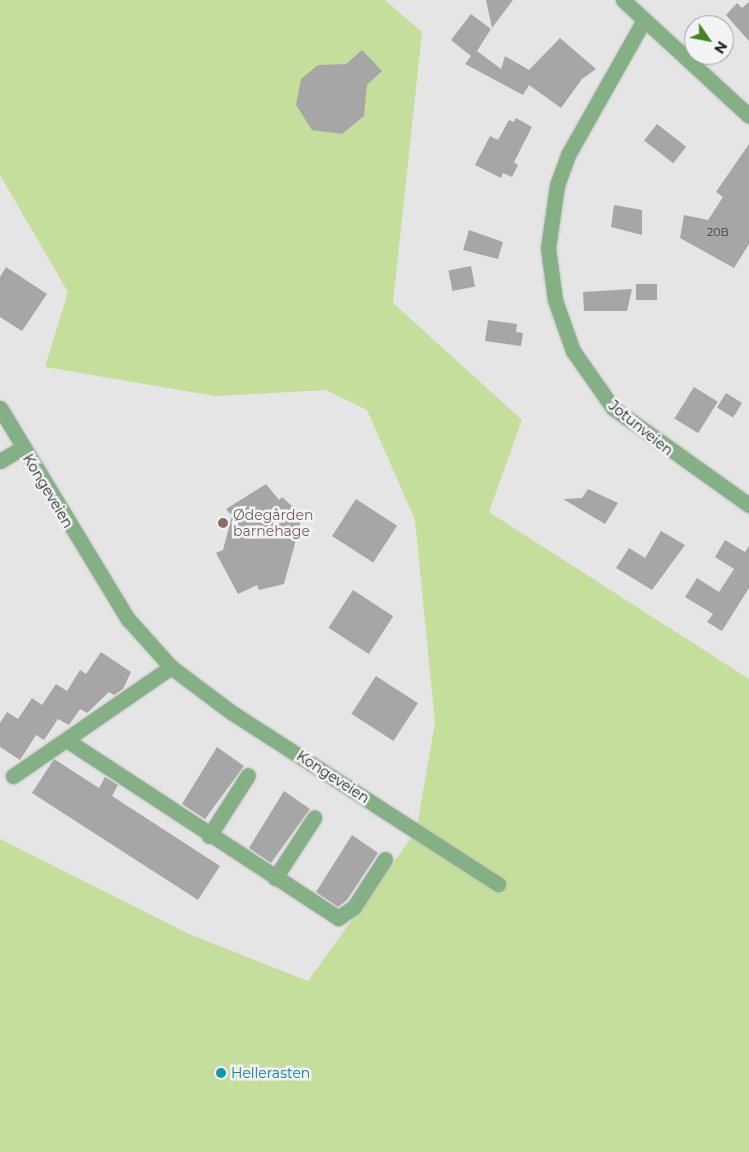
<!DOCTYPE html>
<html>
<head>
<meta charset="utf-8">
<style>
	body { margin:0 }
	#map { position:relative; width:749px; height:1152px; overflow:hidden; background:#e5e5e6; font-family:Montserrat,sans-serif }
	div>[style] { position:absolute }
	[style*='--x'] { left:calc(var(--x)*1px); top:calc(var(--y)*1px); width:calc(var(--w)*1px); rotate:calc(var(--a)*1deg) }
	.green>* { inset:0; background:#c5de9c }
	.building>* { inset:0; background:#a6a6a7; transform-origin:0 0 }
	.roads { filter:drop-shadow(0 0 1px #c1c1c2) drop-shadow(0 0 1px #c1c1c2) }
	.minor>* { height:15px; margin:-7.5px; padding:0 7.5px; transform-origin:7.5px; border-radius:7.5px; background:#85af85 }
	.dots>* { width:14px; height:14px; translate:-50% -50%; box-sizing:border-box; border:2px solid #f2f3f4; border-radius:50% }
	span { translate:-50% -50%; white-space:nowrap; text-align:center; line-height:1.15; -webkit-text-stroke:5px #f2f3f4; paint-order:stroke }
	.number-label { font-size:11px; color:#3e3e3f }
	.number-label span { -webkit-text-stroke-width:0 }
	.street-label { font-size:14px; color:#1b1c1c }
	.education-label { font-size:14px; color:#785e54 }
	.left { translate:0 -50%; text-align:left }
	.culture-label { font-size:14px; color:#0d838f }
	.north { position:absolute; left:684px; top:15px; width:50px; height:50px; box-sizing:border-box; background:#f2f3f4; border:1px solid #9c9d9e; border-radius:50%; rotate:123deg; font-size:14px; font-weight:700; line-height:20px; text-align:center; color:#1b1c1c }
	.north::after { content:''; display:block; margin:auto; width:18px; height:22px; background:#478321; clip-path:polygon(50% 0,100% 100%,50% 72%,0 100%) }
</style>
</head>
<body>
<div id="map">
	<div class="green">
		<div style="clip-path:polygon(0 0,385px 0,422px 32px,393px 303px,522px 420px,489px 512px,749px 679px,749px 1152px,0 1152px,0 839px,189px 934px,308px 981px,416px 831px,435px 723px,415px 520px,367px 410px,326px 390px,215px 396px,45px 367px,68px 292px,0 175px)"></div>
	</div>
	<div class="building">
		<div style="clip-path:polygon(486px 0,513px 0,492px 28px)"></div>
		<div style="clip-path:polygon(749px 2px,749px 41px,726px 15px,737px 3px,742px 8px)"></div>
		<div style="clip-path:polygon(471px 14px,491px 29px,477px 51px,501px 69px,505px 56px,529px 70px,560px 38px,596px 69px,582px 79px,561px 108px,529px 85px,523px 95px,465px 64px,471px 56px,451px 40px)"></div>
		<div style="clip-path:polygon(362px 50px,382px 71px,367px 85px,364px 116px,342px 134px,312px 130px,296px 105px,301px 79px,318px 65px,346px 64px)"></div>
		<div style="clip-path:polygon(516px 118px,532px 127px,514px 162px,518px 165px,512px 177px,503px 173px,501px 178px,475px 165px,490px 136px,498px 140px,509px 120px,514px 122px)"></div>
		<div style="left:657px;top:124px;width:37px;height:21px;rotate:38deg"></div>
		<div style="clip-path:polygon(749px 144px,749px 244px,734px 268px,680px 238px,684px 215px,708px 220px,723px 197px,716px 192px)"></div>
		<div style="clip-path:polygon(614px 205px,642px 210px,642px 235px,611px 227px)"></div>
		<div style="clip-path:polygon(469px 230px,503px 242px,498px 259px,463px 250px)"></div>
		<div style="left:471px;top:266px;width:21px;height:23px;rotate:79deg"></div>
		<div style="clip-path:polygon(6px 267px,47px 294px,22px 331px,0 317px,0 277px)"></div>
		<div style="left:657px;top:284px;width:16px;height:21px;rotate:90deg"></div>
		<div style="clip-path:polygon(632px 289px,627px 311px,584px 311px,583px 292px)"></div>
		<div style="clip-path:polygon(488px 320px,517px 324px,516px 332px,523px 333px,521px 346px,485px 341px)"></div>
		<div style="left:694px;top:387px;width:28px;height:37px;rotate:32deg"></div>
		<div style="left:726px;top:393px;width:19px;height:17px;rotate:32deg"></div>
		<div style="clip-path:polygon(266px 484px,279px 500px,282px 497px,301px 514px,301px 521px,284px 584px,259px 590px,257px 585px,238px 594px,216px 553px,223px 550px,232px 516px,226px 509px)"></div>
		<div style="clip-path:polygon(588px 489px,618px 503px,605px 524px,563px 499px,582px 498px)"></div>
		<div style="left:356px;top:499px;width:49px;height:44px;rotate:33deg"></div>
		<div style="clip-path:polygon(661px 531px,685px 545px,652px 590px,616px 568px,629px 548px,645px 558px)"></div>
		<div style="clip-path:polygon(725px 540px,745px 552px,749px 546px,749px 588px,722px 631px,707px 622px,713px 614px,685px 597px,697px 578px,719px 592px,734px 569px,715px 557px)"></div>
		<div style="left:353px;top:590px;width:48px;height:45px;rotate:33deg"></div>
		<div style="clip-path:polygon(101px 652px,131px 672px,123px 689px,114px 695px,109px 692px,87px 713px,80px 709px,69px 725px,58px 719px,44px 740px,36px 735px,20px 760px,0 747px,0 723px,7px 712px,18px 719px,32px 698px,42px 705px,56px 684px,67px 691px,80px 670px,86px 674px)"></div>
		<div style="left:376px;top:676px;width:50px;height:45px;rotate:33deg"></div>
		<div style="clip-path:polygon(217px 747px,244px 766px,205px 819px,182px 804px)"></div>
		<div style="clip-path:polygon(54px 759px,99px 788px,105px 777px,118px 785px,112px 796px,220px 866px,198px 900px,32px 793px)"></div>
		<div style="clip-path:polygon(284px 791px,310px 809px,271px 863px,249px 848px)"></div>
		<div style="clip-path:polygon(352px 835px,378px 853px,347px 900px,338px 907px,316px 892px)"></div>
	</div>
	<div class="roads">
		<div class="minor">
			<div style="--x:623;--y:0;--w:171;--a:42.6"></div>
			<div style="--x:644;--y:20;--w:155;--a:119.4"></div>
			<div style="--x:568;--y:155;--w:32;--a:110"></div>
			<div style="--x:557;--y:185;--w:64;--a:98.1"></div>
			<div style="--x:548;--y:248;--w:52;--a:82.3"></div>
			<div style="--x:555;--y:300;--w:54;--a:70.6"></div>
			<div style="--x:573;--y:351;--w:70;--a:54.9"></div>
			<div style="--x:613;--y:408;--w:167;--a:35.5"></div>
			<div style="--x:0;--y:408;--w:247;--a:58.8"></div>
			<div style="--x:128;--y:619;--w:64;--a:48.1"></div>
			<div style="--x:171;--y:667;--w:75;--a:36.9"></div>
			<div style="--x:231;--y:712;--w:318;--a:32.8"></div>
			<div style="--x:0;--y:461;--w:26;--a:-31"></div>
			<div style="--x:68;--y:741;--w:323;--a:33.2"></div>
			<div style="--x:338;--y:918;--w:19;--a:-35"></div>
			<div style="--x:354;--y:907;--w:57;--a:-57.1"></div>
			<div style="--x:13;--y:776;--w:192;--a:-34.6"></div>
			<div style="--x:209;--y:836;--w:72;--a:-57.4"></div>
			<div style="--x:275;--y:878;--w:72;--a:-57"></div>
		</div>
	</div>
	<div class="dots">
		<div style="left:223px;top:523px;background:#8d6e63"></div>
		<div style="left:221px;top:1073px;background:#0f9aa8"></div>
	</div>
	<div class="number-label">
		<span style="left:718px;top:232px">20B</span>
	</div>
	<div class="street-label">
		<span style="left:641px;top:428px;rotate:39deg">Jotunveien</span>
		<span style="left:48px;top:491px;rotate:59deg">Kongeveien</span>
		<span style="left:333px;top:777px;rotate:33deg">Kongeveien</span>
	</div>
	<div class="education-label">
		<span class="left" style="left:233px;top:523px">Ødegården<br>barnehage</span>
	</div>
	<div class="culture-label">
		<span class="left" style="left:231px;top:1073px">Hellerasten</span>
	</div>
	<div class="north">N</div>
</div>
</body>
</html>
